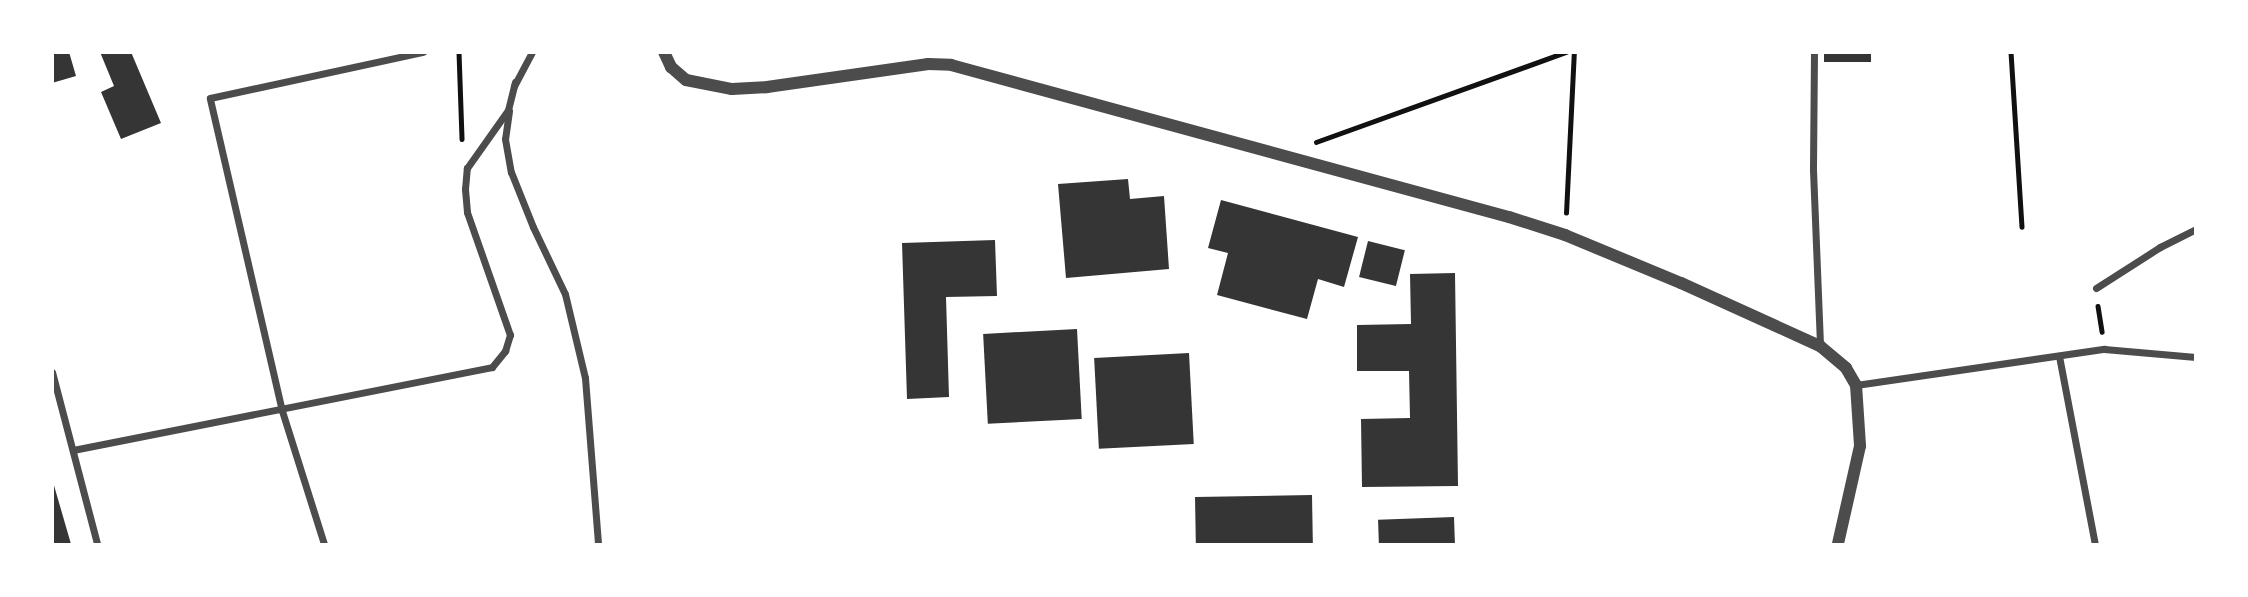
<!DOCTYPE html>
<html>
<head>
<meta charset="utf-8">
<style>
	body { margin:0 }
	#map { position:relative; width:2248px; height:597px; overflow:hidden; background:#fff; font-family:"Times New Roman",serif }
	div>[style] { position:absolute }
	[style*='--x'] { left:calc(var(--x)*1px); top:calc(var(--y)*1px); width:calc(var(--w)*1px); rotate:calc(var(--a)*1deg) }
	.building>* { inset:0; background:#353535; transform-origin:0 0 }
	.path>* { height:4.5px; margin:-2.25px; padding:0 2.25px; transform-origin:2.25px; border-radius:2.25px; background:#111 }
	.minor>* { height:7px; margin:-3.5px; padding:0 3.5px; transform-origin:3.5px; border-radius:3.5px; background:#4c4c4c }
	.tertiary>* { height:12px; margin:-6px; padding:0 6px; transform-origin:6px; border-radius:6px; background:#4c4c4c }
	span { translate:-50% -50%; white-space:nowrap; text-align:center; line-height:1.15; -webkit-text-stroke:7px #fff; paint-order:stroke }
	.frame { position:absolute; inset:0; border:54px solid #fff; pointer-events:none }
</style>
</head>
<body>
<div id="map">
	<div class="building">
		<div style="clip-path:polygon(52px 52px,69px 52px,76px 76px,52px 83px)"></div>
		<div style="clip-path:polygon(100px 52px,131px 52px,161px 123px,121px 139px,101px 92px,114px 86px)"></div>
		<div style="left:1824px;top:52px;width:47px;height:10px"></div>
		<div style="clip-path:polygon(1128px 179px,1130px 199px,1164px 196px,1169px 269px,1066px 278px,1058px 184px)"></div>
		<div style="clip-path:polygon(1221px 200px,1358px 237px,1344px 287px,1318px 279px,1307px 319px,1217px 295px,1228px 253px,1208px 248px)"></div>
		<div style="clip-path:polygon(995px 240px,997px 296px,946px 297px,949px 397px,907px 399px,902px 243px)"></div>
		<div style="left:1368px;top:241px;width:38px;height:37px;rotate:14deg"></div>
		<div style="clip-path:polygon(1455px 273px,1458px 486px,1362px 487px,1361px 419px,1410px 418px,1409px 371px,1357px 371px,1357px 325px,1411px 324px,1410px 274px)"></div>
		<div style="left:1077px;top:329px;width:90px;height:94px;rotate:87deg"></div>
		<div style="left:1189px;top:353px;width:91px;height:95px;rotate:87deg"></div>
		<div style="clip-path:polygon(52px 482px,53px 482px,71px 544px,52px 544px)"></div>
		<div style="left:1312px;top:495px;width:49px;height:117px;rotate:89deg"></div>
		<div style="left:1454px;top:517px;width:27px;height:76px;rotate:88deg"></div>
	</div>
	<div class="path">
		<div style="--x:459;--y:52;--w:87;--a:88"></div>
		<div style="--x:2011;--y:52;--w:175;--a:86.4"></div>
		<div style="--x:1316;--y:142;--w:266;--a:-19.8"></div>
		<div style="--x:1566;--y:213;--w:161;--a:-87.2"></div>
		<div style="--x:2098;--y:306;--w:26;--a:81"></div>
	</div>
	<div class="minor">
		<div style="--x:1814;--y:52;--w:118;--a:90.5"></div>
		<div style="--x:1813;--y:170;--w:176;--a:87.7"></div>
		<div style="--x:514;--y:86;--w:38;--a:-62"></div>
		<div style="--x:509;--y:111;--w:28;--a:98"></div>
		<div style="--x:505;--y:139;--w:34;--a:80"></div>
		<div style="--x:511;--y:172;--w:59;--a:68.2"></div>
		<div style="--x:533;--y:227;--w:74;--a:64.5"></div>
		<div style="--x:565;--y:294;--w:86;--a:76.6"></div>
		<div style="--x:585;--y:378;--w:167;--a:85.5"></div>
		<div style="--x:2096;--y:288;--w:76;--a:-32.6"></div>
		<div style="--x:2160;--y:247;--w:40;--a:-26.6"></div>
		<div style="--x:2059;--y:356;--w:191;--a:79.2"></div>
		<div style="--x:52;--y:372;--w:178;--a:75.3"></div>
		<div style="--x:1856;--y:385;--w:251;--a:-8.3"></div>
		<div style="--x:2104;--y:349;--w:92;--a:5"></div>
		<div style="--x:73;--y:450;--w:427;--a:-11.2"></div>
		<div style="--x:492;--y:367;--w:21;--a:-51"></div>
		<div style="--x:505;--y:351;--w:17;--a:-73"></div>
		<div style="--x:510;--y:335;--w:130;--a:-109.3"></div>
		<div style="--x:467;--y:212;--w:23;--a:-95"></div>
		<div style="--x:465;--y:189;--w:21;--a:-85"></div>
		<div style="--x:467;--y:168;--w:71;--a:-54.7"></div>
		<div style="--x:508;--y:110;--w:29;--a:-76"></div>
		<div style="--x:324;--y:544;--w:139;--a:-107.5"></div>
		<div style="--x:282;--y:411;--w:321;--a:-103"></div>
		<div style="--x:210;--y:98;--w:218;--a:-12.2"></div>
	</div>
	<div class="tertiary">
		<div style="--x:664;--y:52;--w:17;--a:65"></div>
		<div style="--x:671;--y:67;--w:20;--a:41"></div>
		<div style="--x:686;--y:80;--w:47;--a:11.1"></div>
		<div style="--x:732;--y:89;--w:35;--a:-3"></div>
		<div style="--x:767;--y:87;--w:163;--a:-8.1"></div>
		<div style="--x:928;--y:64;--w:23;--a:2"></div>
		<div style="--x:951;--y:65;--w:578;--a:15.24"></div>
		<div style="--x:1509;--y:217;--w:59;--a:17.8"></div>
		<div style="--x:1565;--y:235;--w:126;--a:22.5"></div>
		<div style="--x:1681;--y:283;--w:153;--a:24.4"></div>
		<div style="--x:1820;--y:346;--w:34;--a:40"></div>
		<div style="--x:1846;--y:368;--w:20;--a:60"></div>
		<div style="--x:1856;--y:385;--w:61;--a:86.2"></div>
		<div style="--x:1860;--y:446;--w:100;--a:102.7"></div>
	</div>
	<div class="frame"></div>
</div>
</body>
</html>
